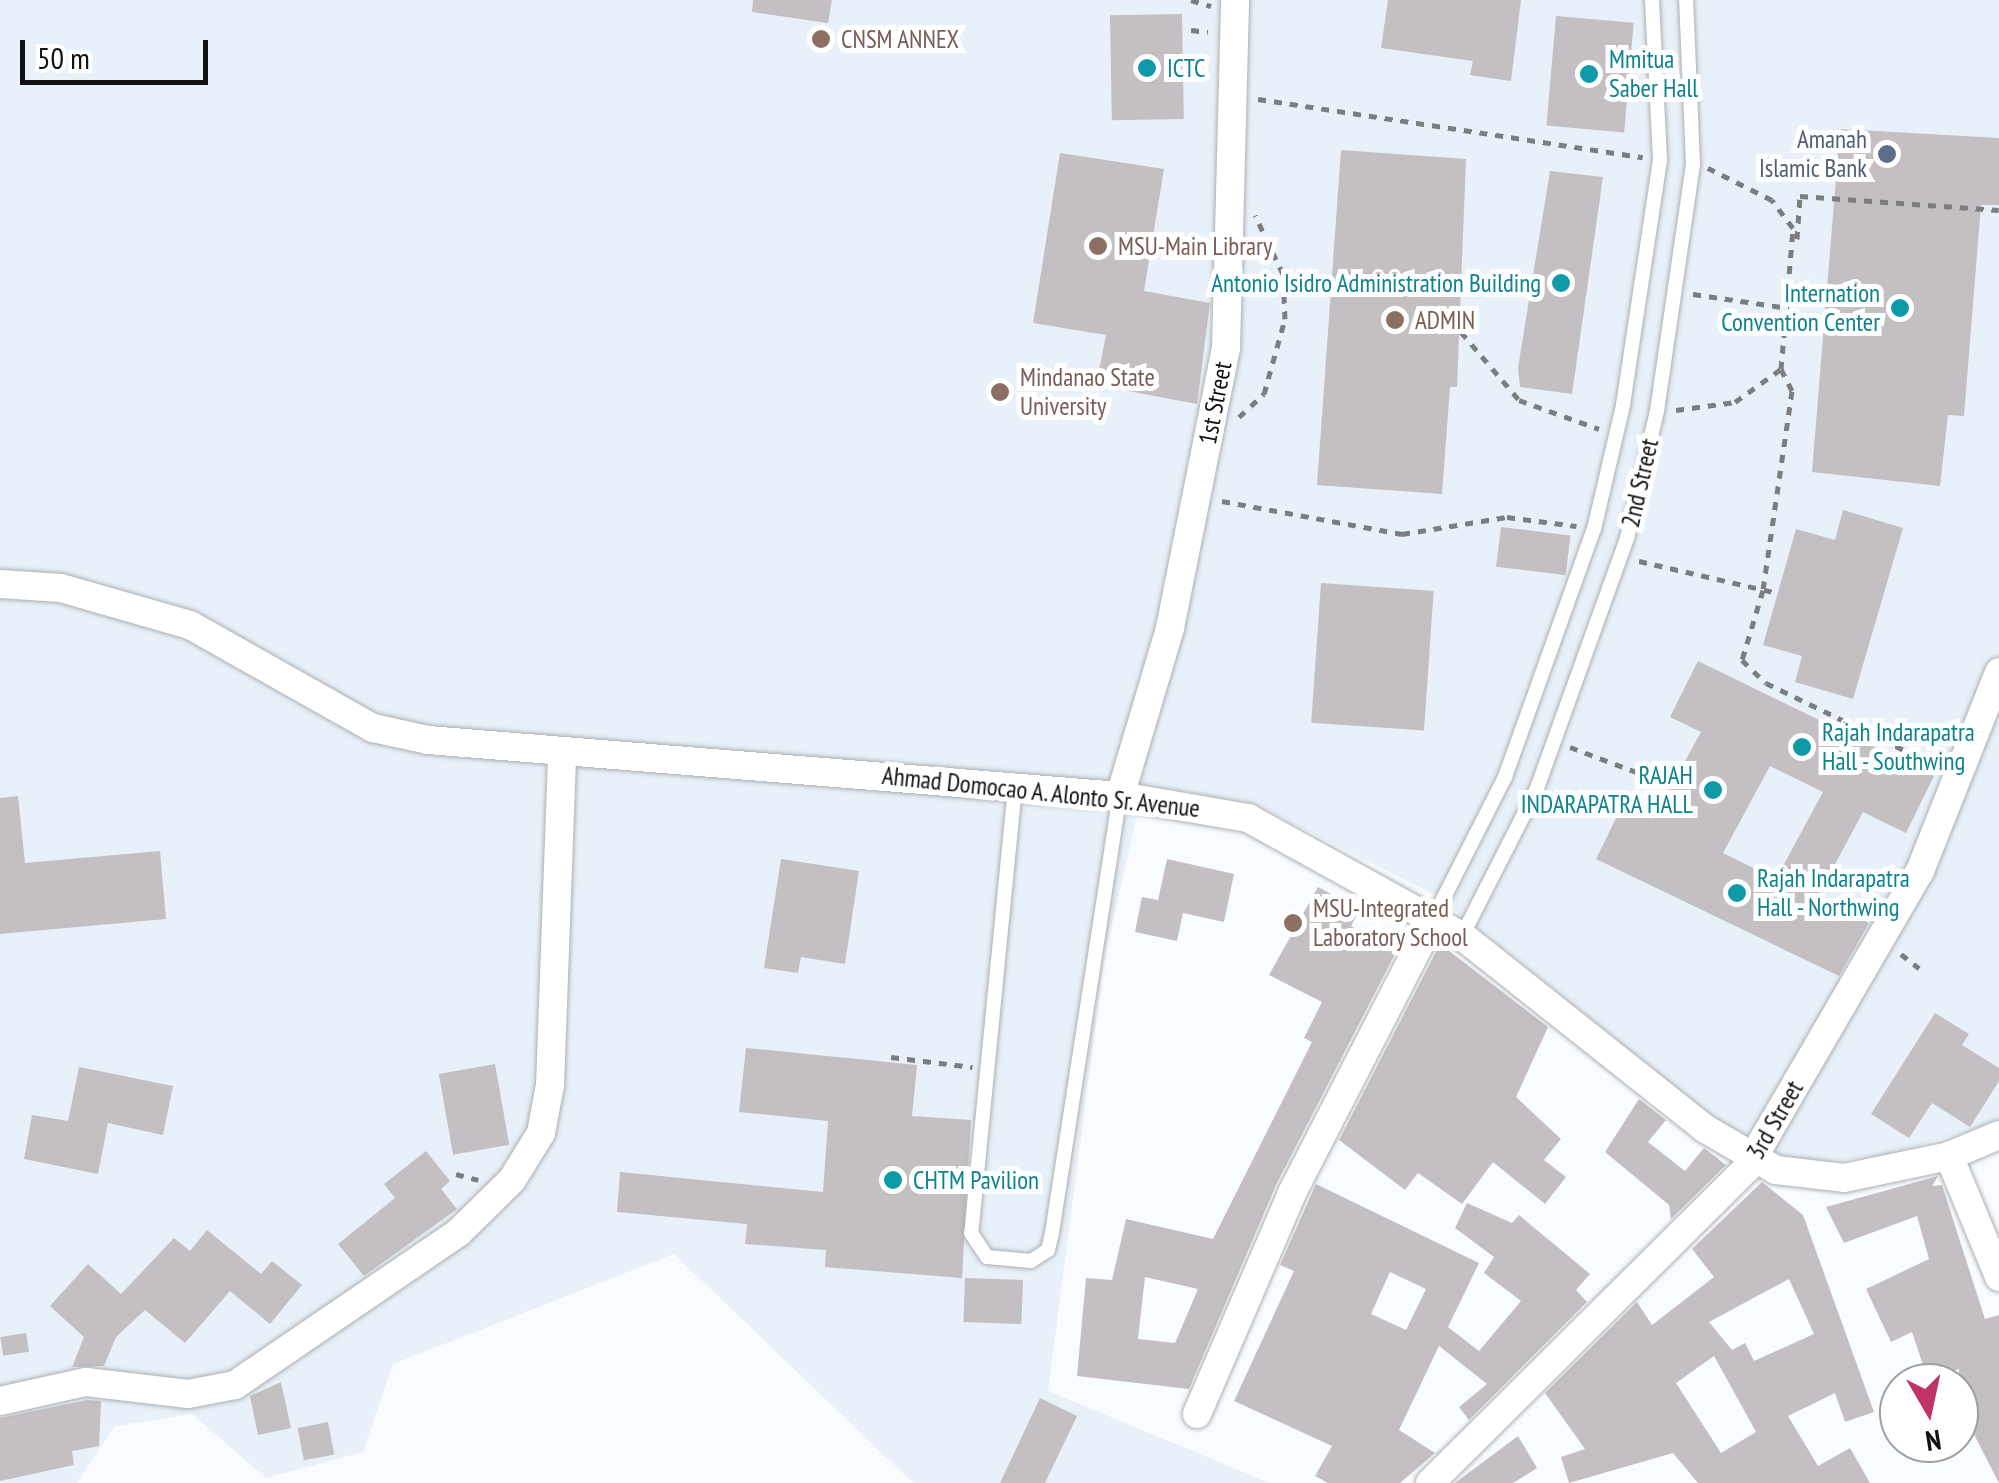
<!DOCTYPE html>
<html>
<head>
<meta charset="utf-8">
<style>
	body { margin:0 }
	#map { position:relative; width:1999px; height:1483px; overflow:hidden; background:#f9fcff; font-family:"PT Sans Narrow",sans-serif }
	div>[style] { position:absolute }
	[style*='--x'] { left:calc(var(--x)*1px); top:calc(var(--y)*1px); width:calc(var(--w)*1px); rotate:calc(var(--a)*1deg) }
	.built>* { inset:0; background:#e8f1f9 }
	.building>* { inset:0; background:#c3bfc2; transform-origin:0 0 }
	.path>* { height:5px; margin-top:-2.5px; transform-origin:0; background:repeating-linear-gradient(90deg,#7b7d7f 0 8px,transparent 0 16px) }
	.roads { filter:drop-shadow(0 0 2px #acafb2) drop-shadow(0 0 2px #acafb2) }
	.service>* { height:14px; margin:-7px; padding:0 7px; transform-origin:7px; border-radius:7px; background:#fff }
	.minor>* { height:28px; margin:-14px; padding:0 14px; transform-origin:14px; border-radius:14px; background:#fff }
	.dots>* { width:28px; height:28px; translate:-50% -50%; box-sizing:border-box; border:5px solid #fff; border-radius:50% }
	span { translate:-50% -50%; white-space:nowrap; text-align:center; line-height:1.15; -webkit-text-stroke:10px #fff; paint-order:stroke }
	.education-label { font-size:25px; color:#785e54 }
	.left { translate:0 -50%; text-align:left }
	.culture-label { font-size:25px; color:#0d838f }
	.right { translate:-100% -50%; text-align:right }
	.service-label { font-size:25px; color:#4e5e75 }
	.street-label { font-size:25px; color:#101112 }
	.north { position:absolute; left:1879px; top:1363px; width:100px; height:100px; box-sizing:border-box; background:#fff; border:2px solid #9fa0a0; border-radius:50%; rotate:171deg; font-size:28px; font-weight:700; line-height:40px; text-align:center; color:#101112 }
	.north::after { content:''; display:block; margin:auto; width:35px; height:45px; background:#bf3369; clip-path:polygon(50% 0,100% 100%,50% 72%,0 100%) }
	.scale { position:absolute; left:20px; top:40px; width:188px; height:45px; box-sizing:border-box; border:5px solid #101112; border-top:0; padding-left:12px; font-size:30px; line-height:35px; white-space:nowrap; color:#101112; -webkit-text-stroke:8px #fff; paint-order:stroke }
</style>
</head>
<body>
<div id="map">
	<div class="built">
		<div style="clip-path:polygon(0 0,1999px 0,1999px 1123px,1888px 1154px,1811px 1164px,1780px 1155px,1717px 1120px,1437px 896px,1256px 805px,1144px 784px,1104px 961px,1048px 1391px,1270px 1483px,913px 1483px,674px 1254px,393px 1364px,363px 1452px,266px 1478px,192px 1414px,115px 1426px,77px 1483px,0 1483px)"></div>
	</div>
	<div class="building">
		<div style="clip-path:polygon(753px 0,832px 0,828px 23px,752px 12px)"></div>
		<div style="clip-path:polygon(1388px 0,1521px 0,1511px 81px,1470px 75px,1473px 61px,1381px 48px)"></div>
		<div style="left:1182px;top:14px;width:105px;height:72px;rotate:89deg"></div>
		<div style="left:1556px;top:16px;width:78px;height:110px;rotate:5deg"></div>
		<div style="clip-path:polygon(1840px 129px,1999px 138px,1999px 205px,1981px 205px,1964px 416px,1948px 415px,1940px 486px,1812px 472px)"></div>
		<div style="clip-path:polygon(1341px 150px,1466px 159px,1457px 387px,1450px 387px,1442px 494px,1317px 485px)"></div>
		<div style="clip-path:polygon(1060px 153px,1164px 169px,1144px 291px,1210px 303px,1197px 404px,1096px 385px,1106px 335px,1033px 323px)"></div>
		<div style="clip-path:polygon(1550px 171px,1603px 177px,1572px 394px,1520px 387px,1518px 368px)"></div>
		<div style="clip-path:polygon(1843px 510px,1903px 528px,1853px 699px,1795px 682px,1802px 656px,1763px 645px,1796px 529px,1835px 540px)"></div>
		<div style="left:1501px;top:527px;width:70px;height:40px;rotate:7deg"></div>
		<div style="left:1321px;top:583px;width:113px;height:140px;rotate:4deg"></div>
		<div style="clip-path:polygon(evenodd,1698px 661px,1934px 776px,1906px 833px,1863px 812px,1817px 898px,1869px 923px,1839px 976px,1596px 859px,1623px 804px,1653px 819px,1701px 732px,1670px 717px,1698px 661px,1770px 766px,1823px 792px,1776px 879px,1723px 853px,1770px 766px)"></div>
		<div style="clip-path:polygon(18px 796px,25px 863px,160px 851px,166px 919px,0 934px,0 798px)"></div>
		<div style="clip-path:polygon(781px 859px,859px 871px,845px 964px,801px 957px,798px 973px,764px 968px)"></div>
		<div style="clip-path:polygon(1167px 859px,1234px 874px,1224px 922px,1183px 913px,1177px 941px,1135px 932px,1142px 897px,1158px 900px)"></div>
		<div style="clip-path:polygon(evenodd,1318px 887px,1360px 909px,1351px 926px,1397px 950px,1276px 1185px,1189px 1389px,1077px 1376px,1086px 1278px,1112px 1280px,1126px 1219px,1213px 1239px,1312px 1042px,1304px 1038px,1322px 1002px,1269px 975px,1318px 887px,1145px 1277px,1198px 1289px,1175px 1343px,1138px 1339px,1145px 1277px)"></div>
		<div style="clip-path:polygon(1440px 944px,1548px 1027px,1516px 1097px,1561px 1139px,1544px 1160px,1566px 1177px,1545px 1204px,1493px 1162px,1462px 1204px,1418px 1173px,1405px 1190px,1339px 1140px)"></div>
		<div style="clip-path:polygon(1935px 1013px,1969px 1034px,1962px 1045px,1999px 1068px,1999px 1081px,1970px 1127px,1932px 1103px,1909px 1138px,1871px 1114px)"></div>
		<div style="clip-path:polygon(746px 1048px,917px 1065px,912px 1116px,971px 1120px,962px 1278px,825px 1267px,826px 1250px,745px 1244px,747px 1224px,617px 1212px,620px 1172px,823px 1192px,828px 1121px,739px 1112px)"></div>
		<div style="left:495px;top:1064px;width:82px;height:57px;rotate:80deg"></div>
		<div style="clip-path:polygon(79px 1067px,173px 1086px,163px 1135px,108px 1123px,98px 1174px,24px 1159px,32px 1115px,68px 1121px)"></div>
		<div style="clip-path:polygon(1639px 1099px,1666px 1120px,1648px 1142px,1685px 1171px,1704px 1148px,1726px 1165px,1671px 1219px,1669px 1205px,1605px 1152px)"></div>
		<div style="clip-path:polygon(426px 1151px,450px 1181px,441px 1189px,457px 1209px,364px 1276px,338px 1244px,395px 1198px,384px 1184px)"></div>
		<div style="clip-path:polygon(1938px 1176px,1932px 1186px,1942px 1185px,1985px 1319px,1999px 1315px,1999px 1483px,1967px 1421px,1959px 1424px,1959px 1369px,1928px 1380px,1912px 1332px,1891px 1342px,1866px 1289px,1929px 1259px,1917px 1216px,1844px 1243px,1826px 1207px)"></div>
		<div style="clip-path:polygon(evenodd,1762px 1182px,1803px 1215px,1874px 1412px,1845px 1422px,1835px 1393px,1788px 1416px,1818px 1466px,1850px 1448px,1870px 1483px,1698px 1483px,1673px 1453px,1569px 1483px,1561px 1457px,1585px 1449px,1545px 1393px,1637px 1302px,1652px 1325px,1714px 1277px,1692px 1249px,1762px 1182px,1789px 1279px,1814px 1334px,1754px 1361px,1745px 1343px,1732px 1350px,1709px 1322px,1789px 1279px,1762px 1182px,1714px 1356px,1756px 1432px,1721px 1453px,1676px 1383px,1714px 1356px)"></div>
		<div style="clip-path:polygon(evenodd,1316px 1184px,1479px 1263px,1448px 1327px,1479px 1351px,1521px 1301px,1484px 1273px,1494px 1257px,1455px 1228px,1467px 1203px,1512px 1223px,1519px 1215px,1590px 1274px,1576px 1290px,1587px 1302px,1469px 1420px,1459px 1407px,1487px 1384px,1439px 1346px,1399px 1430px,1435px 1453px,1400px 1483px,1328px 1483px,1315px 1476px,1332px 1446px,1234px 1401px,1294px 1271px,1280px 1265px,1316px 1184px,1390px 1272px,1426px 1289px,1406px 1330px,1371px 1314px,1390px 1272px)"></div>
		<div style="clip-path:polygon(207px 1230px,261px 1274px,272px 1261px,302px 1285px,270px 1324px,230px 1291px,185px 1343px,145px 1310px,116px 1337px,104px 1366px,72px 1367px,84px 1337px,50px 1306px,88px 1264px,121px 1294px,174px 1238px,190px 1251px)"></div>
		<div style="left:965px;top:1278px;width:58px;height:44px;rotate:2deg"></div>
		<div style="left:26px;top:1333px;width:19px;height:26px;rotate:81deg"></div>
		<div style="clip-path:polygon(281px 1382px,291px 1428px,258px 1435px,250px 1396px)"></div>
		<div style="clip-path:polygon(1040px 1398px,1077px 1416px,1045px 1483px,1000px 1483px)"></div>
		<div style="clip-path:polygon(87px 1400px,101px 1401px,99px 1446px,72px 1451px,74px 1465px,0 1481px,0 1418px)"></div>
		<div style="left:328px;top:1422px;width:33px;height:31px;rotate:79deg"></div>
		<div style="clip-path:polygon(1518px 1436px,1537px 1468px,1513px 1483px,1455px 1483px)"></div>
	</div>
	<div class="path">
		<div style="--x:1191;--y:0;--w:21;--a:17"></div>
		<div style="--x:1191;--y:30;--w:17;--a:7"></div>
		<div style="--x:1258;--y:99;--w:389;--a:8.6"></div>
		<div style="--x:1797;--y:239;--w:43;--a:-86"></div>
		<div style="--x:1800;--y:196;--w:199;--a:4"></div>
		<div style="--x:1693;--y:294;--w:97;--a:8.3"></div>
		<div style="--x:1461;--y:332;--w:89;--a:49.5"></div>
		<div style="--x:1519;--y:400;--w:85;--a:19.9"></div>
		<div style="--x:1781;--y:369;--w:25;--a:63"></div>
		<div style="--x:1792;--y:391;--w:201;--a:98.3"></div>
		<div style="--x:1763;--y:590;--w:73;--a:106.7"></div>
		<div style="--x:1742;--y:660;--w:33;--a:44"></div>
		<div style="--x:1766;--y:683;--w:190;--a:25.9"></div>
		<div style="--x:1676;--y:410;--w:60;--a:-7.7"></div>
		<div style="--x:1735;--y:402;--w:57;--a:-35.7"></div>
		<div style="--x:1781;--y:369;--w:142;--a:-85.1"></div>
		<div style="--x:1793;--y:228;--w:35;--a:-127"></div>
		<div style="--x:1772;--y:200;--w:72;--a:-153.4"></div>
		<div style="--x:1239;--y:417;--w:34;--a:-43"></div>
		<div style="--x:1264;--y:394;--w:78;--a:-74.4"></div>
		<div style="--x:1285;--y:319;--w:45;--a:-92.5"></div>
		<div style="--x:1283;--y:274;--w:65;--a:-115.4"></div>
		<div style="--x:1222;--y:501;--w:183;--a:10.4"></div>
		<div style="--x:1402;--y:534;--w:106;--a:-9.2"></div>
		<div style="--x:1507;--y:517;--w:70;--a:7.4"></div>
		<div style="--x:1639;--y:561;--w:143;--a:13"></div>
		<div style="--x:1570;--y:747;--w:82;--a:20.6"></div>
		<div style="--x:1901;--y:954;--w:23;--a:38"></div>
		<div style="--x:891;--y:1057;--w:82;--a:7"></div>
		<div style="--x:456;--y:1174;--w:23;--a:15"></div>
	</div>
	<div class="roads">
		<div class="service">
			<div style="--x:1015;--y:787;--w:448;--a:95.6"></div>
			<div style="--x:971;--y:1233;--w:29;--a:56"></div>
			<div style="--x:987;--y:1257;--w:44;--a:5.2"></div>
			<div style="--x:1031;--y:1261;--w:20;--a:-33"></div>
			<div style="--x:1048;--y:1250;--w:17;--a:-77"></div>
			<div style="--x:1052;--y:1233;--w:442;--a:-81.2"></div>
			<div style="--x:1434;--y:917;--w:157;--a:-63.1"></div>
			<div style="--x:1505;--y:777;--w:263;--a:-70.3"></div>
			<div style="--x:1594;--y:529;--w:127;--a:-76.8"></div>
			<div style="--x:1623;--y:405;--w:249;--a:-81.4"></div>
			<div style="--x:1660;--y:159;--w:159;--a:-92.9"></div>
			<div style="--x:1462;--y:936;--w:163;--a:-63"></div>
			<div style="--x:1536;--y:791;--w:269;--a:-70.2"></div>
			<div style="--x:1627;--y:538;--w:130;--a:-76.7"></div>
			<div style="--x:1657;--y:411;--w:250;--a:-81.7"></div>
			<div style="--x:1693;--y:164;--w:164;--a:-92.4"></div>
		</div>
		<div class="minor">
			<div style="--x:0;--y:584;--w:61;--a:3.8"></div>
			<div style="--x:61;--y:588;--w:134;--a:16"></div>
			<div style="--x:190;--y:625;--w:210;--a:29.4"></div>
			<div style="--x:373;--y:728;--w:56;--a:12.3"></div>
			<div style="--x:428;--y:740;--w:694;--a:4.63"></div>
			<div style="--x:1120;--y:796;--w:130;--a:9.8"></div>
			<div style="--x:1248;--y:818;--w:244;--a:28.9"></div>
			<div style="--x:1462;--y:936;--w:309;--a:38.4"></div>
			<div style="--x:1704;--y:1128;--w:83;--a:30.3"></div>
			<div style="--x:1776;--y:1170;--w:68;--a:6.7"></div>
			<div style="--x:1844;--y:1178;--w:107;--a:-11.8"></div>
			<div style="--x:1949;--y:1156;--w:54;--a:-22.8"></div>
			<div style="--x:1120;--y:796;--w:175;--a:-73.4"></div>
			<div style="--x:1170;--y:628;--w:286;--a:-78.7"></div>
			<div style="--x:1226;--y:348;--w:348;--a:-88.5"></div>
			<div style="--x:1949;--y:1156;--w:131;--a:67.5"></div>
			<div style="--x:0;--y:1401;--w:88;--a:-12.5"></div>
			<div style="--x:86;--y:1382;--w:103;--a:6.7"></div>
			<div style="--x:188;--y:1394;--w:48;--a:-10.8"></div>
			<div style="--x:235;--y:1385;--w:270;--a:-34.3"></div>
			<div style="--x:458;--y:1233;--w:76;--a:-44.5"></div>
			<div style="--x:512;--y:1180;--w:55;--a:-58.3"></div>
			<div style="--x:541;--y:1133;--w:49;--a:-79.4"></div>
			<div style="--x:550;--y:1085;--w:334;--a:-87.9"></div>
			<div style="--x:1197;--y:1414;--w:241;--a:-66.7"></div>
			<div style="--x:1292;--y:1193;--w:310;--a:-62.8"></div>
			<div style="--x:1430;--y:1483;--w:447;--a:-44.8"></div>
			<div style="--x:1747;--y:1168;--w:344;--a:-59.8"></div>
			<div style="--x:1920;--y:871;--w:214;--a:-68.3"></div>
		</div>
	</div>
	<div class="dots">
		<div style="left:821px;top:39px;background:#8d6e63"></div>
		<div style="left:1147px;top:68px;background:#0f9aa8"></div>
		<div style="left:1589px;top:74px;background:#0f9aa8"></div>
		<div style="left:1887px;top:154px;background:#5c6f8a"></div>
		<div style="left:1098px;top:246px;background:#8d6e63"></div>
		<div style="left:1561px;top:283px;background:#0f9aa8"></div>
		<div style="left:1900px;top:308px;background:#0f9aa8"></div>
		<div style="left:1395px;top:320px;background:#8d6e63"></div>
		<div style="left:1000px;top:392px;background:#8d6e63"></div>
		<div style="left:1802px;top:747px;background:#0f9aa8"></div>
		<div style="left:1713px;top:790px;background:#0f9aa8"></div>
		<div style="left:1737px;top:893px;background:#0f9aa8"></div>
		<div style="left:1293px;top:923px;background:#8d6e63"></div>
		<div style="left:893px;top:1180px;background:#0f9aa8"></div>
	</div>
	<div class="education-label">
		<span class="left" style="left:841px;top:39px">CNSM ANNEX</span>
		<span class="left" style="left:1118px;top:246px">MSU-Main Library</span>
		<span class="left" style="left:1415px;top:320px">ADMIN</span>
		<span class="left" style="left:1020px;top:392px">Mindanao State<br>University</span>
		<span class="left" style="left:1313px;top:923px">MSU-Integrated<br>Laboratory School</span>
	</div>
	<div class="culture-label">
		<span class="left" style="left:1609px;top:74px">Mmitua<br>Saber Hall</span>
		<span class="left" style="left:1167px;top:68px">ICTC</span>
		<span class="right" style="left:1541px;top:283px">Antonio Isidro Administration Building</span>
		<span class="right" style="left:1880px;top:308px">Internation<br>Convention Center</span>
		<span class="left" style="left:1822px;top:747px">Rajah Indarapatra<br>Hall - Southwing</span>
		<span class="right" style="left:1693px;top:790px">RAJAH<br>INDARAPATRA HALL</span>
		<span class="left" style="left:1757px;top:893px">Rajah Indarapatra<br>Hall - Northwing</span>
		<span class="left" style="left:913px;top:1180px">CHTM Pavilion</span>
	</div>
	<div class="service-label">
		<span class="right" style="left:1867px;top:154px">Amanah<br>Islamic Bank</span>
	</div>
	<div class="street-label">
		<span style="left:1215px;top:403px;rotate:-79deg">1st Street</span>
		<span style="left:1640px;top:483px;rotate:-77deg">2nd Street</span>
		<span style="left:1041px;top:792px;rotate:6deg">Ahmad Domocao A. Alonto Sr. Avenue</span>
		<span style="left:1775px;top:1120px;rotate:-60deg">3rd Street</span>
	</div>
	<div class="north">N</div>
	<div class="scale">50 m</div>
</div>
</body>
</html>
